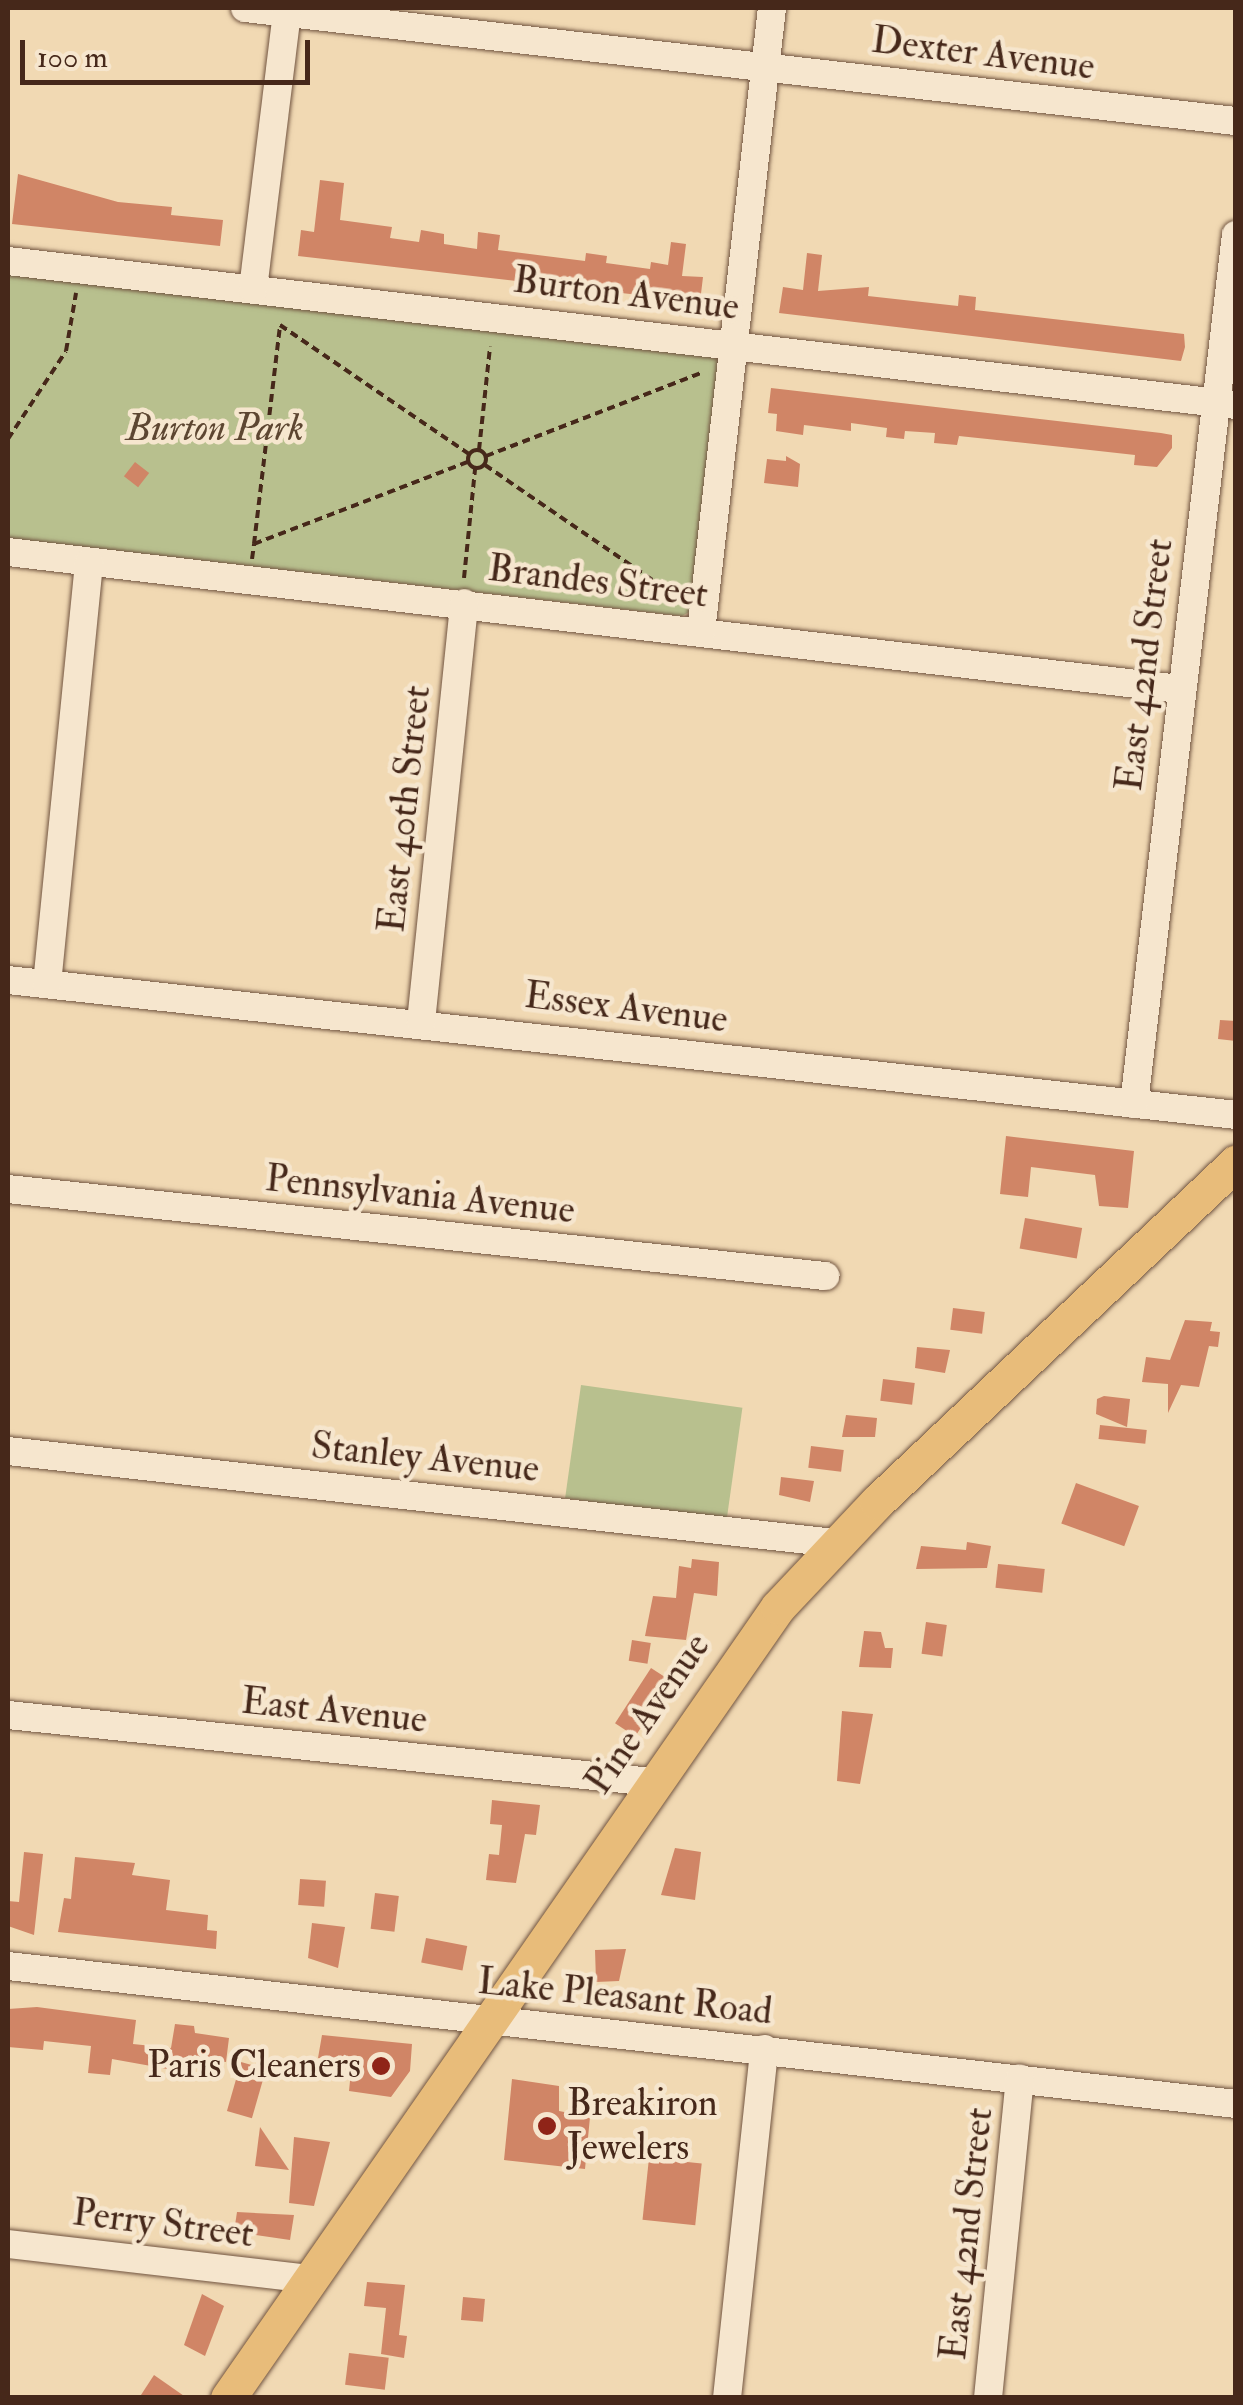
<!DOCTYPE html>
<html>
<head>
<meta charset="utf-8">
<style>
	body { margin:0 }
	#map { position:relative; width:1243px; height:2405px; overflow:hidden; background:#f1d9b3; font-family:"IM FELL Double Pica",serif }
	div>[style] { position:absolute }
	[style*='--x'] { left:calc(var(--x)*1px); top:calc(var(--y)*1px); width:calc(var(--w)*1px); rotate:calc(var(--a)*1deg) }
	.green>* { inset:0; background:#b8c08e; transform-origin:0 0 }
	.building>* { inset:0; background:#d08566; transform-origin:0 0 }
	.path>* { height:4px; margin-top:-2px; transform-origin:0; background:repeating-linear-gradient(90deg,#46281a 0 8px,transparent 0 13px) }
	.path>.ring { margin:-2px; padding:0; box-sizing:content-box; background:none; border:4px solid #46281a; border-radius:50% }
	.roads { filter:drop-shadow(0 0 2px #715440) drop-shadow(0 0 2px #715440) }
	.minor>* { height:28px; margin:-14px; padding:0 14px; transform-origin:14px; border-radius:14px; background:#f6e6ce }
	.major>* { height:35px; margin:-17.5px; padding:0 17.5px; transform-origin:17.5px; border-radius:17.5px; background:#e8bc7a }
	.dots>* { width:28px; height:28px; translate:-50% -50%; box-sizing:border-box; border:5px solid #f6e6ce; border-radius:50% }
	span { translate:-50% -50%; white-space:nowrap; text-align:center; line-height:1.15; -webkit-text-stroke:9px #f6e6ce; paint-order:stroke }
	.street-label { font-size:38px; color:#46281a }
	.park-label { font-size:38px; color:#5d4631; font-style:italic }
	.poi-label { font-size:38px; color:#46281a }
	.right { translate:-100% -50%; text-align:right }
	.left { translate:0 -50%; text-align:left }
	.frame { position:absolute; inset:0; border:10px solid #46281a; pointer-events:none }
	.scale { position:absolute; left:20px; top:40px; width:290px; height:45px; box-sizing:border-box; border:5px solid #46281a; border-top:0; padding-left:12px; font-size:30px; line-height:35px; white-space:nowrap; color:#46281a; -webkit-text-stroke:8px #f6e6ce; paint-order:stroke }
</style>
</head>
<body>
<div id="map">
	<div class="green">
		<div style="clip-path:polygon(8px 272px,717px 357px,721px 364px,691px 611px,682px 616px,8px 538px)"></div>
		<div style="left:581px;top:1385px;width:163px;height:114px;rotate:8deg"></div>
	</div>
	<div class="building">
		<div style="clip-path:polygon(18px 174px,118px 202px,172px 207px,171px 215px,223px 220px,220px 246px,12px 224px)"></div>
		<div style="clip-path:polygon(320px 180px,344px 183px,340px 220px,392px 227px,390px 238px,419px 242px,421px 230px,444px 234px,444px 244px,477px 249px,478px 232px,500px 235px,498px 250px,585px 261px,586px 253px,607px 256px,606px 263px,650px 269px,651px 262px,668px 265px,671px 242px,686px 244px,682px 276px,703px 277px,700px 302px,298px 256px,301px 230px,314px 232px)"></div>
		<div style="clip-path:polygon(807px 253px,822px 255px,818px 291px,869px 287px,868px 296px,958px 306px,959px 295px,976px 297px,975px 310px,1184px 334px,1185px 347px,1181px 361px,779px 313px,783px 287px,803px 290px)"></div>
		<div style="clip-path:polygon(771px 388px,1161px 433px,1172px 435px,1172px 448px,1157px 467px,1134px 465px,1135px 455px,1090px 450px,959px 436px,957px 445px,934px 443px,935px 433px,905px 431px,904px 439px,886px 437px,887px 428px,851px 423px,851px 431px,804px 425px,803px 435px,776px 431px,777px 414px,768px 413px)"></div>
		<div style="clip-path:polygon(786px 456px,800px 464px,798px 487px,764px 483px,767px 459px,786px 461px)"></div>
		<div style="left:135px;top:462px;width:18px;height:18px;rotate:38deg"></div>
		<div style="clip-path:polygon(1220px 1020px,1236px 1021px,1236px 1041px,1218px 1039px)"></div>
		<div style="clip-path:polygon(1006px 1136px,1134px 1151px,1128px 1208px,1099px 1206px,1095px 1175px,1031px 1167px,1028px 1197px,1000px 1194px)"></div>
		<div style="left:1025px;top:1218px;width:58px;height:31px;rotate:10deg"></div>
		<div style="left:953px;top:1308px;width:32px;height:22px;rotate:7deg"></div>
		<div style="clip-path:polygon(1185px 1320px,1212px 1322px,1210px 1331px,1220px 1332px,1218px 1347px,1209px 1346px,1199px 1387px,1181px 1385px,1168px 1413px,1168px 1384px,1142px 1382px,1146px 1357px,1170px 1360px)"></div>
		<div style="clip-path:polygon(917px 1347px,950px 1350px,945px 1373px,915px 1368px)"></div>
		<div style="left:883px;top:1379px;width:32px;height:22px;rotate:7deg"></div>
		<div style="clip-path:polygon(1104px 1396px,1130px 1399px,1127px 1427px,1096px 1414px,1097px 1399px)"></div>
		<div style="clip-path:polygon(846px 1415px,877px 1418px,875px 1437px,842px 1437px)"></div>
		<div style="left:1100px;top:1425px;width:47px;height:14px;rotate:6deg"></div>
		<div style="left:811px;top:1446px;width:33px;height:22px;rotate:7deg"></div>
		<div style="clip-path:polygon(781px 1477px,814px 1481px,810px 1502px,779px 1495px)"></div>
		<div style="left:1076px;top:1483px;width:67px;height:43px;rotate:20deg"></div>
		<div style="clip-path:polygon(967px 1542px,991px 1546px,987px 1568px,916px 1569px,921px 1546px,966px 1550px)"></div>
		<div style="clip-path:polygon(692px 1559px,719px 1562px,717px 1596px,694px 1593px,686px 1640px,645px 1636px,653px 1596px,676px 1598px,679px 1566px,691px 1568px)"></div>
		<div style="left:998px;top:1564px;width:47px;height:24px;rotate:6deg"></div>
		<div style="left:926px;top:1622px;width:21px;height:32px;rotate:8deg"></div>
		<div style="clip-path:polygon(864px 1631px,881px 1632px,885px 1648px,893px 1648px,891px 1668px,859px 1667px)"></div>
		<div style="left:632px;top:1640px;width:19px;height:21px;rotate:9deg"></div>
		<div style="left:651px;top:1668px;width:24px;height:66px;rotate:33deg"></div>
		<div style="clip-path:polygon(842px 1711px,873px 1714px,860px 1784px,837px 1781px)"></div>
		<div style="clip-path:polygon(492px 1800px,540px 1805px,536px 1835px,525px 1834px,516px 1883px,486px 1880px,489px 1854px,499px 1855px,502px 1825px,490px 1824px)"></div>
		<div style="clip-path:polygon(675px 1848px,701px 1852px,695px 1900px,661px 1895px)"></div>
		<div style="clip-path:polygon(24px 1852px,43px 1854px,34px 1935px,8px 1926px,8px 1901px,19px 1902px)"></div>
		<div style="clip-path:polygon(75px 1857px,135px 1863px,132px 1875px,170px 1880px,166px 1910px,208px 1915px,207px 1930px,217px 1931px,216px 1949px,58px 1932px,64px 1898px,71px 1899px)"></div>
		<div style="left:300px;top:1879px;width:26px;height:26px;rotate:4deg"></div>
		<div style="left:375px;top:1893px;width:24px;height:36px;rotate:7deg"></div>
		<div style="clip-path:polygon(312px 1923px,345px 1927px,338px 1968px,308px 1958px)"></div>
		<div style="left:426px;top:1938px;width:42px;height:25px;rotate:11deg"></div>
		<div style="clip-path:polygon(626px 1949px,619px 1981px,596px 1982px,595px 1950px)"></div>
		<div style="clip-path:polygon(37px 2007px,136px 2020px,133px 2044px,171px 2048px,175px 2024px,194px 2026px,195px 2033px,229px 2038px,226px 2062px,192px 2057px,190px 2073px,112px 2059px,110px 2075px,88px 2073px,91px 2046px,44px 2041px,43px 2050px,8px 2047px,8px 2009px)"></div>
		<div style="clip-path:polygon(322px 2035px,412px 2044px,410px 2071px,391px 2097px,349px 2091px,352px 2061px,318px 2058px)"></div>
		<div style="left:241px;top:2062px;width:26px;height:51px;rotate:16deg"></div>
		<div style="clip-path:polygon(512px 2079px,559px 2086px,559px 2111px,590px 2117px,585px 2169px,504px 2160px)"></div>
		<div style="clip-path:polygon(260px 2127px,289px 2170px,255px 2166px)"></div>
		<div style="clip-path:polygon(294px 2137px,330px 2142px,314px 2206px,289px 2203px)"></div>
		<div style="left:649px;top:2158px;width:53px;height:62px;rotate:6deg"></div>
		<div style="clip-path:polygon(237px 2212px,294px 2215px,290px 2240px,234px 2232px)"></div>
		<div style="clip-path:polygon(367px 2282px,405px 2285px,399px 2335px,407px 2336px,404px 2358px,381px 2354px,386px 2308px,364px 2306px)"></div>
		<div style="clip-path:polygon(202px 2294px,224px 2306px,205px 2356px,184px 2345px)"></div>
		<div style="left:463px;top:2297px;width:22px;height:23px;rotate:5deg"></div>
		<div style="left:349px;top:2353px;width:40px;height:32px;rotate:7deg"></div>
		<div style="clip-path:polygon(154px 2375px,187px 2398px,139px 2398px)"></div>
	</div>
	<div class="path">
		<div style="--x:8;--y:439;--w:105;--a:-56.6"></div>
		<div style="--x:66;--y:351;--w:59;--a:-80.2"></div>
		<div class="ring" style="left:468px;top:450px;width:14px;height:14px"></div>
		<div style="--x:479;--y:450;--w:104;--a:-83.9"></div>
		<div style="--x:486;--y:456;--w:230;--a:-21.1"></div>
		<div style="--x:485;--y:465;--w:229;--a:34.5"></div>
		<div style="--x:254;--y:544;--w:221;--a:-83.2"></div>
		<div style="--x:280;--y:325;--w:229;--a:34.3"></div>
		<div style="--x:252;--y:559;--w:15;--a:-82"></div>
		<div style="--x:254;--y:544;--w:229;--a:-21"></div>
		<div style="--x:464;--y:578;--w:110;--a:-84.2"></div>
	</div>
	<div class="roads">
		<div class="minor">
			<div style="--x:245;--y:8;--w:997;--a:6.51"></div>
			<div style="--x:8;--y:261;--w:1236;--a:6.69"></div>
			<div style="--x:253;--y:289;--w:279;--a:-83"></div>
			<div style="--x:8;--y:552;--w:1179;--a:6.67"></div>
			<div style="--x:701;--y:632;--w:628;--a:-83.51"></div>
			<div style="--x:8;--y:980;--w:1235;--a:6.27"></div>
			<div style="--x:47;--y:984;--w:424;--a:-84.3"></div>
			<div style="--x:421;--y:1022;--w:421;--a:-84.1"></div>
			<div style="--x:1134;--y:1104;--w:875;--a:-83.31"></div>
			<div style="--x:8;--y:1189;--w:822;--a:6.08"></div>
			<div style="--x:8;--y:1451;--w:832;--a:6.35"></div>
			<div style="--x:8;--y:1715;--w:647;--a:5.94"></div>
			<div style="--x:8;--y:1966;--w:1236;--a:6.41"></div>
			<div style="--x:8;--y:2244;--w:304;--a:6.6"></div>
			<div style="--x:727;--y:2398;--w:351;--a:-83.9"></div>
			<div style="--x:988;--y:2398;--w:321;--a:-84.3"></div>
		</div>
		<div class="major">
			<div style="--x:228;--y:2398;--w:963;--a:-55.19"></div>
			<div style="--x:778;--y:1607;--w:144;--a:-46.7"></div>
			<div style="--x:877;--y:1502;--w:494;--a:-43.4"></div>
		</div>
	</div>
	<div class="dots">
		<div style="left:381px;top:2066px;background:#8f2418"></div>
		<div style="left:547px;top:2126px;background:#8f2418"></div>
	</div>
	<div class="street-label">
		<span style="left:983px;top:54px;rotate:7deg">Dexter Avenue</span>
		<span style="left:626px;top:294px;rotate:7deg">Burton Avenue</span>
		<span style="left:598px;top:582px;rotate:7deg">Brandes Street</span>
		<span style="left:1145px;top:665px;rotate:-83deg">East 42nd Street</span>
		<span style="left:405px;top:809px;rotate:-84deg">East 40th Street</span>
		<span style="left:626px;top:1008px;rotate:7deg">Essex Avenue</span>
		<span style="left:420px;top:1195px;rotate:6deg">Pennsylvania Avenue</span>
		<span style="left:425px;top:1458px;rotate:6deg">Stanley Avenue</span>
		<span style="left:334px;top:1711px;rotate:6deg">East Avenue</span>
		<span style="left:648px;top:1714px;rotate:-55deg">Pine Avenue</span>
		<span style="left:625px;top:1997px;rotate:6deg">Lake Pleasant Road</span>
		<span style="left:163px;top:2224px;rotate:7deg">Perry Street</span>
		<span style="left:967px;top:2234px;rotate:-84deg">East 42nd Street</span>
	</div>
	<div class="park-label">
		<span style="left:215px;top:429px">Burton Park</span>
	</div>
	<div class="poi-label">
		<span class="right" style="left:361px;top:2066px">Paris Cleaners</span>
		<span class="left" style="left:567px;top:2126px">Breakiron<br>Jewelers</span>
	</div>
	<div class="frame"></div>
	<div class="scale">100 m</div>
</div>
</body>
</html>
